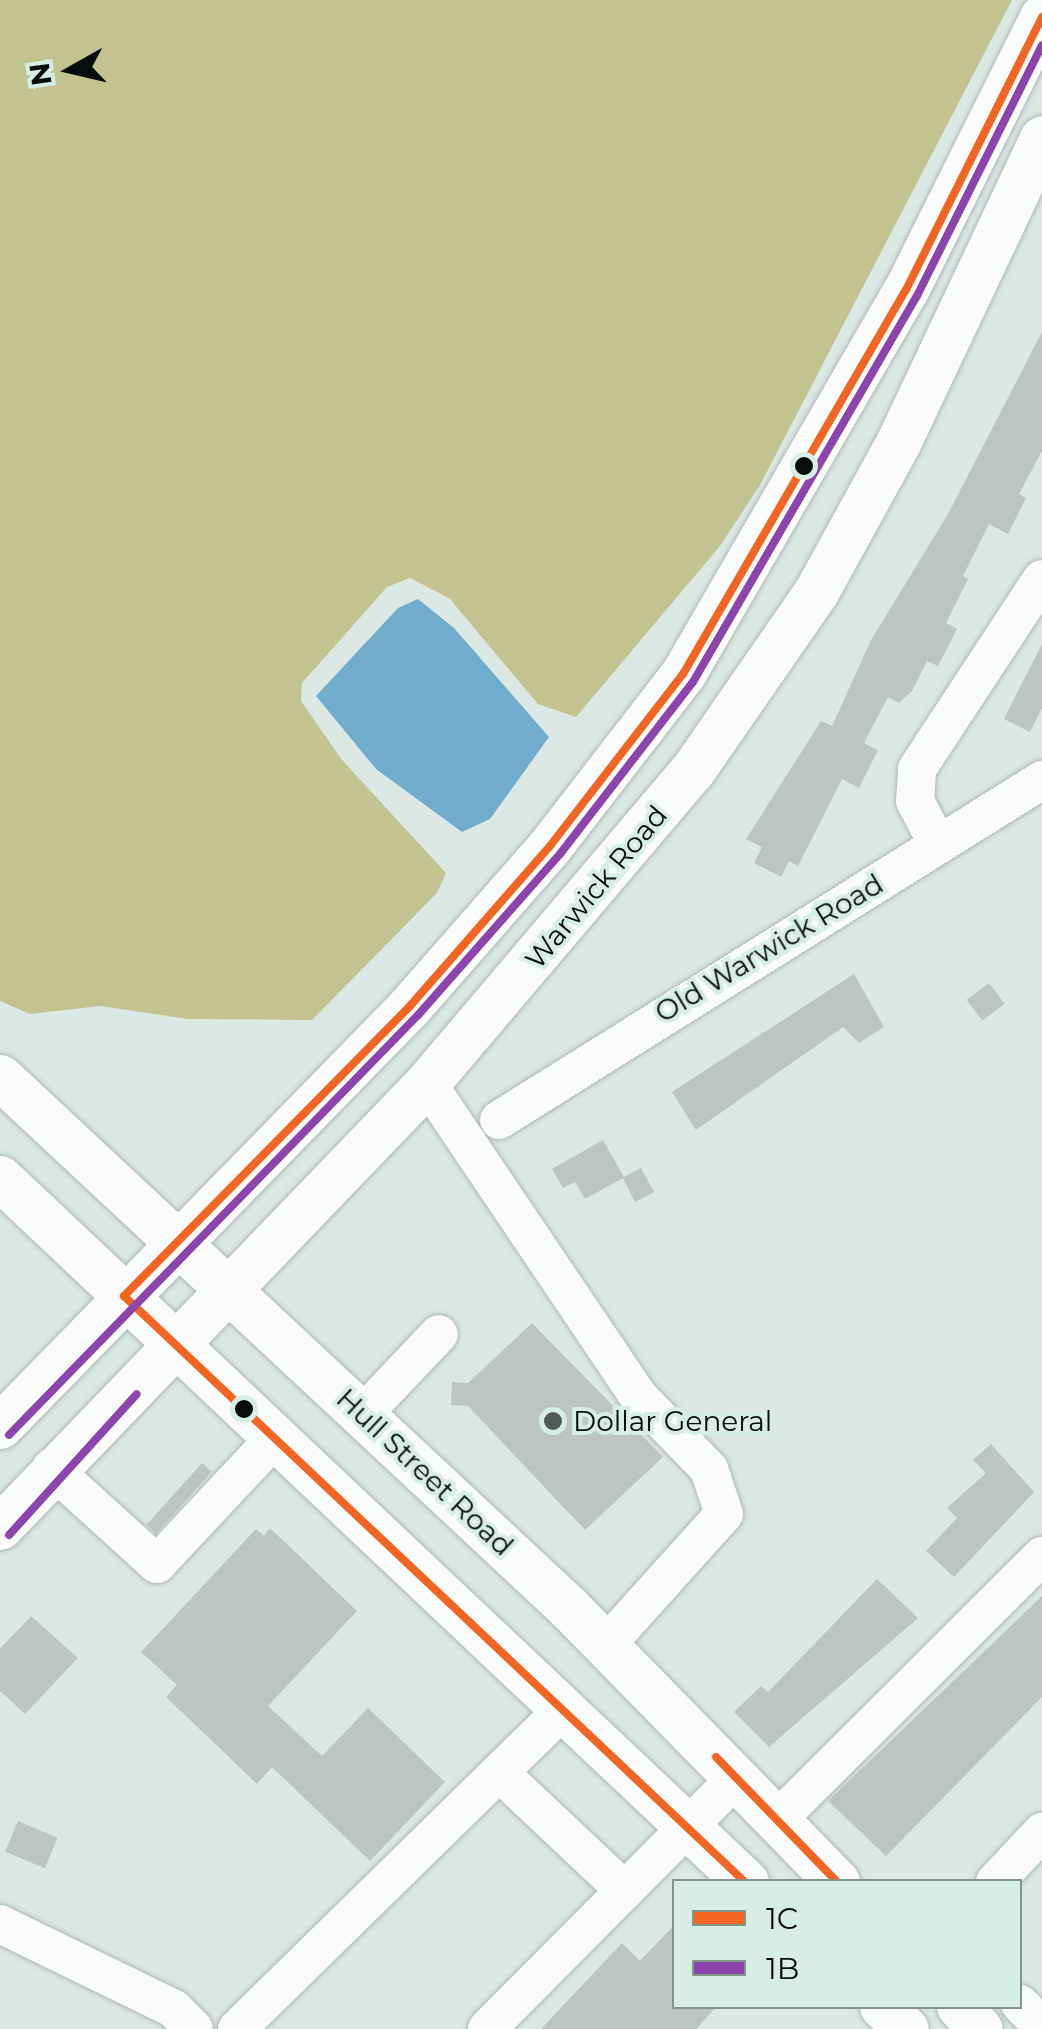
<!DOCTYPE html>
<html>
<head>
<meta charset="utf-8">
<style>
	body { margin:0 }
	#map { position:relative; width:1042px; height:2029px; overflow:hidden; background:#dce8e3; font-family:Montserrat,sans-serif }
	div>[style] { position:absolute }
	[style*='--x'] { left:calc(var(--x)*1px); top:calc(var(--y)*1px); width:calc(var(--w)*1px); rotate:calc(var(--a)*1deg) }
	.forest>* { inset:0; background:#c3c392 }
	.water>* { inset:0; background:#72accd }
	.building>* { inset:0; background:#bec5c0; transform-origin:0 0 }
	.roads { filter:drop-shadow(0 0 2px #aeb8b4) drop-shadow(0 0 2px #aeb8b4) }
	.minor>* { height:38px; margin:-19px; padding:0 19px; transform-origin:19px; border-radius:19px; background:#fafcfb }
	.major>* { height:45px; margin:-22.5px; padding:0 22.5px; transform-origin:22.5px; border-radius:22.5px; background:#fafcfb }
	.bus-1>* { height:8px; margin:-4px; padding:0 4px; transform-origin:4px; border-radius:4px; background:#f26522 }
	.bus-2>* { height:8px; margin:-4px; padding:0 4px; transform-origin:4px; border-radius:4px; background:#8e44ad }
	.dots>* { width:28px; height:28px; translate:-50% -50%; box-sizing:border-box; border:5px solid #d6eee4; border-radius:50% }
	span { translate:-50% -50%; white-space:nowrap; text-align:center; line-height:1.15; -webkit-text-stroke:8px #d6eee4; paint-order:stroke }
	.street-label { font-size:28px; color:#060d0a }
	.poi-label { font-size:28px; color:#060d0a }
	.left { translate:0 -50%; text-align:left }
	.legend { position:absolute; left:672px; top:1879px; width:350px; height:130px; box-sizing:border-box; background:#d6eee4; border:2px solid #83948d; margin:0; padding:12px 18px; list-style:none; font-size:30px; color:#060d0a }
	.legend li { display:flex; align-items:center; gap:20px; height:50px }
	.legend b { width:50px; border:2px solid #83948d }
	.north { position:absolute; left:20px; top:20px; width:100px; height:100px; -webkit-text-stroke:8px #d6eee4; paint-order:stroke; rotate:262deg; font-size:28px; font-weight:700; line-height:40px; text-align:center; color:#060d0a }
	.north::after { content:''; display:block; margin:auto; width:35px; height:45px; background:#060d0a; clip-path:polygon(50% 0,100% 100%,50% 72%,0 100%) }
</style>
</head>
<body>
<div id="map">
	<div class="forest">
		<div style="clip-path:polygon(0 0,1012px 0,760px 485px,720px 546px,576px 717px,538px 704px,449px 598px,410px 578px,387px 587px,302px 683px,301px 701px,342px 760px,446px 873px,437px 893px,312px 1020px,188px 1019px,100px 1006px,30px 1014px,0 1001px)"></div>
	</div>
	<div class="water">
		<div style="clip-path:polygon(418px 599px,454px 628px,549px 737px,490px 819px,462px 832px,376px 769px,316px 696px,398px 608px)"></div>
	</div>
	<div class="building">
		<div style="clip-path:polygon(1042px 332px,1042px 451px,1019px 494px,1026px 498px,1008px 534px,989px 524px,963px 576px,968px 579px,946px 623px,957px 629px,938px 666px,927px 661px,912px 691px,899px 703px,888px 697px,864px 743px,878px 750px,859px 788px,842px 779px,798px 866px,789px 861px,781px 877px,754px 863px,762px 847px,746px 839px,821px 721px,832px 726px,871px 640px,948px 514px)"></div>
		<div style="clip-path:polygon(1042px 644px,1042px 708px,1030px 732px,1004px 719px)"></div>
		<div style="clip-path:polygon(854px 974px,884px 1027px,859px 1043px,843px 1027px,696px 1130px,672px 1092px)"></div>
		<div style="left:989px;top:983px;width:26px;height:28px;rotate:53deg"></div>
		<div style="clip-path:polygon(603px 1140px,624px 1177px,641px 1168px,654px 1192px,635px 1202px,623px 1178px,585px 1199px,575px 1182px,563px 1188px,552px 1169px)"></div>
		<div style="clip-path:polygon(532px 1323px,663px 1457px,585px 1530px,468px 1406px,451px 1405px,452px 1382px,468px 1383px)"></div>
		<div style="clip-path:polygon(991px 1444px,1034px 1492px,954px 1577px,926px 1551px,957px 1518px,947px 1508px,986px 1473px,973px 1460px)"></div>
		<div style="left:202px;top:1463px;width:13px;height:83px;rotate:42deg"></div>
		<div style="clip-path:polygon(270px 1528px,357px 1611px,268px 1706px,322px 1756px,368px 1708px,445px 1782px,370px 1861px,272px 1767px,257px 1784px,166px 1697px,177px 1685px,141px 1652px,256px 1529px,264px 1536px)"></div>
		<div style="clip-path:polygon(877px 1579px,918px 1618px,769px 1747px,734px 1712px,761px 1686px,768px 1692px)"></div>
		<div style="clip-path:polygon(1042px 1596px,1042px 1697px,886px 1856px,828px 1801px)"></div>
		<div style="clip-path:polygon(31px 1616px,78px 1658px,25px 1714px,0 1691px,0 1649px)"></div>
		<div style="left:18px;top:1821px;width:43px;height:33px;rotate:23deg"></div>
		<div style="clip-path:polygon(674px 1925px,674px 2006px,717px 2006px,696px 2029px,541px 2029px,622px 1943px,640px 1961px)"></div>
	</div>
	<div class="roads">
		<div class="minor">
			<div style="--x:937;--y:843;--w:47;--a:-117.6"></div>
			<div style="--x:915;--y:801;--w:32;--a:-86"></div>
			<div style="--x:917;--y:769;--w:227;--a:-56.7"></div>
			<div style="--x:427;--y:1083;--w:377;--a:56"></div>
			<div style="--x:638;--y:1396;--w:102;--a:45.8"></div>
			<div style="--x:709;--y:1469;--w:47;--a:71.6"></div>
			<div style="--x:724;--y:1514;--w:176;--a:132"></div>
			<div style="--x:499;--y:1120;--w:641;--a:-32.05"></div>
			<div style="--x:363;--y:1414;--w:110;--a:-46.5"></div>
			<div style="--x:51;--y:1468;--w:143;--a:42.2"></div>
			<div style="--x:157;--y:1564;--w:173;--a:-46.9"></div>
			<div style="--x:501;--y:1774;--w:170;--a:43.3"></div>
			<div style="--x:777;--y:1820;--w:374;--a:-44.9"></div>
			<div style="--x:995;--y:1882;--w:69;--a:-46.8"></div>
			<div style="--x:0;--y:1924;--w:194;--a:26"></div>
			<div style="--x:174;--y:2009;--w:28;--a:45"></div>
			<div style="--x:1020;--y:2004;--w:31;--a:45"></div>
			<div style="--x:237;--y:2029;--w:456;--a:-44.4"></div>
			<div style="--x:487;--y:2029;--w:354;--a:-45.2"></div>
		</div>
		<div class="major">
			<div style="--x:0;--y:1077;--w:778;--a:43.02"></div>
			<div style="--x:569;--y:1608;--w:383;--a:45.6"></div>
			<div style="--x:0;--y:1178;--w:1026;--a:43.34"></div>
			<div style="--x:0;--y:1426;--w:587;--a:-45.69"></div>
			<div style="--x:410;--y:1006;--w:213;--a:-48.8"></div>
			<div style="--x:550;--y:846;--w:217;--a:-52.3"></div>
			<div style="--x:683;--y:674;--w:444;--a:-59.9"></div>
			<div style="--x:906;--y:290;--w:305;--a:-63.5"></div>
			<div style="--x:0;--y:1527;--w:616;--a:-46.12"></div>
			<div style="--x:427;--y:1083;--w:409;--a:-49.7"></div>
			<div style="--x:692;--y:771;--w:218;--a:-55.3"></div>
			<div style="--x:816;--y:592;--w:170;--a:-61.2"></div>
			<div style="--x:898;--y:443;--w:337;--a:-64.7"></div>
			<div style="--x:882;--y:2006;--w:33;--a:44"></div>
			<div style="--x:959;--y:2006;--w:31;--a:48"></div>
		</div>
	</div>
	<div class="bus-1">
		<div style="--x:124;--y:1296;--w:407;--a:-45.4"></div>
		<div style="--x:410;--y:1006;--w:213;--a:-48.8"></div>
		<div style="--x:550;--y:846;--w:217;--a:-52.3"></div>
		<div style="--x:683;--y:674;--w:444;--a:-59.9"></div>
		<div style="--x:906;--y:290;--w:305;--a:-63.5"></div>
		<div style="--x:124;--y:1296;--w:854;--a:43.34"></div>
		<div style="--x:716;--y:1757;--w:174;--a:45.9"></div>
	</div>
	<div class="bus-2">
		<div style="--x:9;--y:1435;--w:588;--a:-45.76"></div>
		<div style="--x:419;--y:1014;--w:213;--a:-48.6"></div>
		<div style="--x:560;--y:854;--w:217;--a:-52.3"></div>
		<div style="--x:693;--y:682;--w:446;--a:-59.9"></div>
		<div style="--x:917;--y:296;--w:280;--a:-63.5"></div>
		<div style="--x:9;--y:1535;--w:190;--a:-47.8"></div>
	</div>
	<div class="dots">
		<div style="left:804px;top:466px;background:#060d0a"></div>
		<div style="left:244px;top:1409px;background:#060d0a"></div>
		<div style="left:553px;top:1421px;background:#515a56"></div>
	</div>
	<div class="street-label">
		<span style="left:596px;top:887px;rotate:-50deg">Warwick Road</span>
		<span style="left:769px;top:948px;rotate:-31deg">Old Warwick Road</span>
		<span style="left:425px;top:1472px;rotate:43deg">Hull Street Road</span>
	</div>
	<div class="poi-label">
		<span class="left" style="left:573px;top:1421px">Dollar General</span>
	</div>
	<ul class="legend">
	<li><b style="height:12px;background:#f26522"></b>1C</li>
	<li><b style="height:12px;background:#8e44ad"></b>1B</li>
	</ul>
	<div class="north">N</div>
</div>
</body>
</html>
